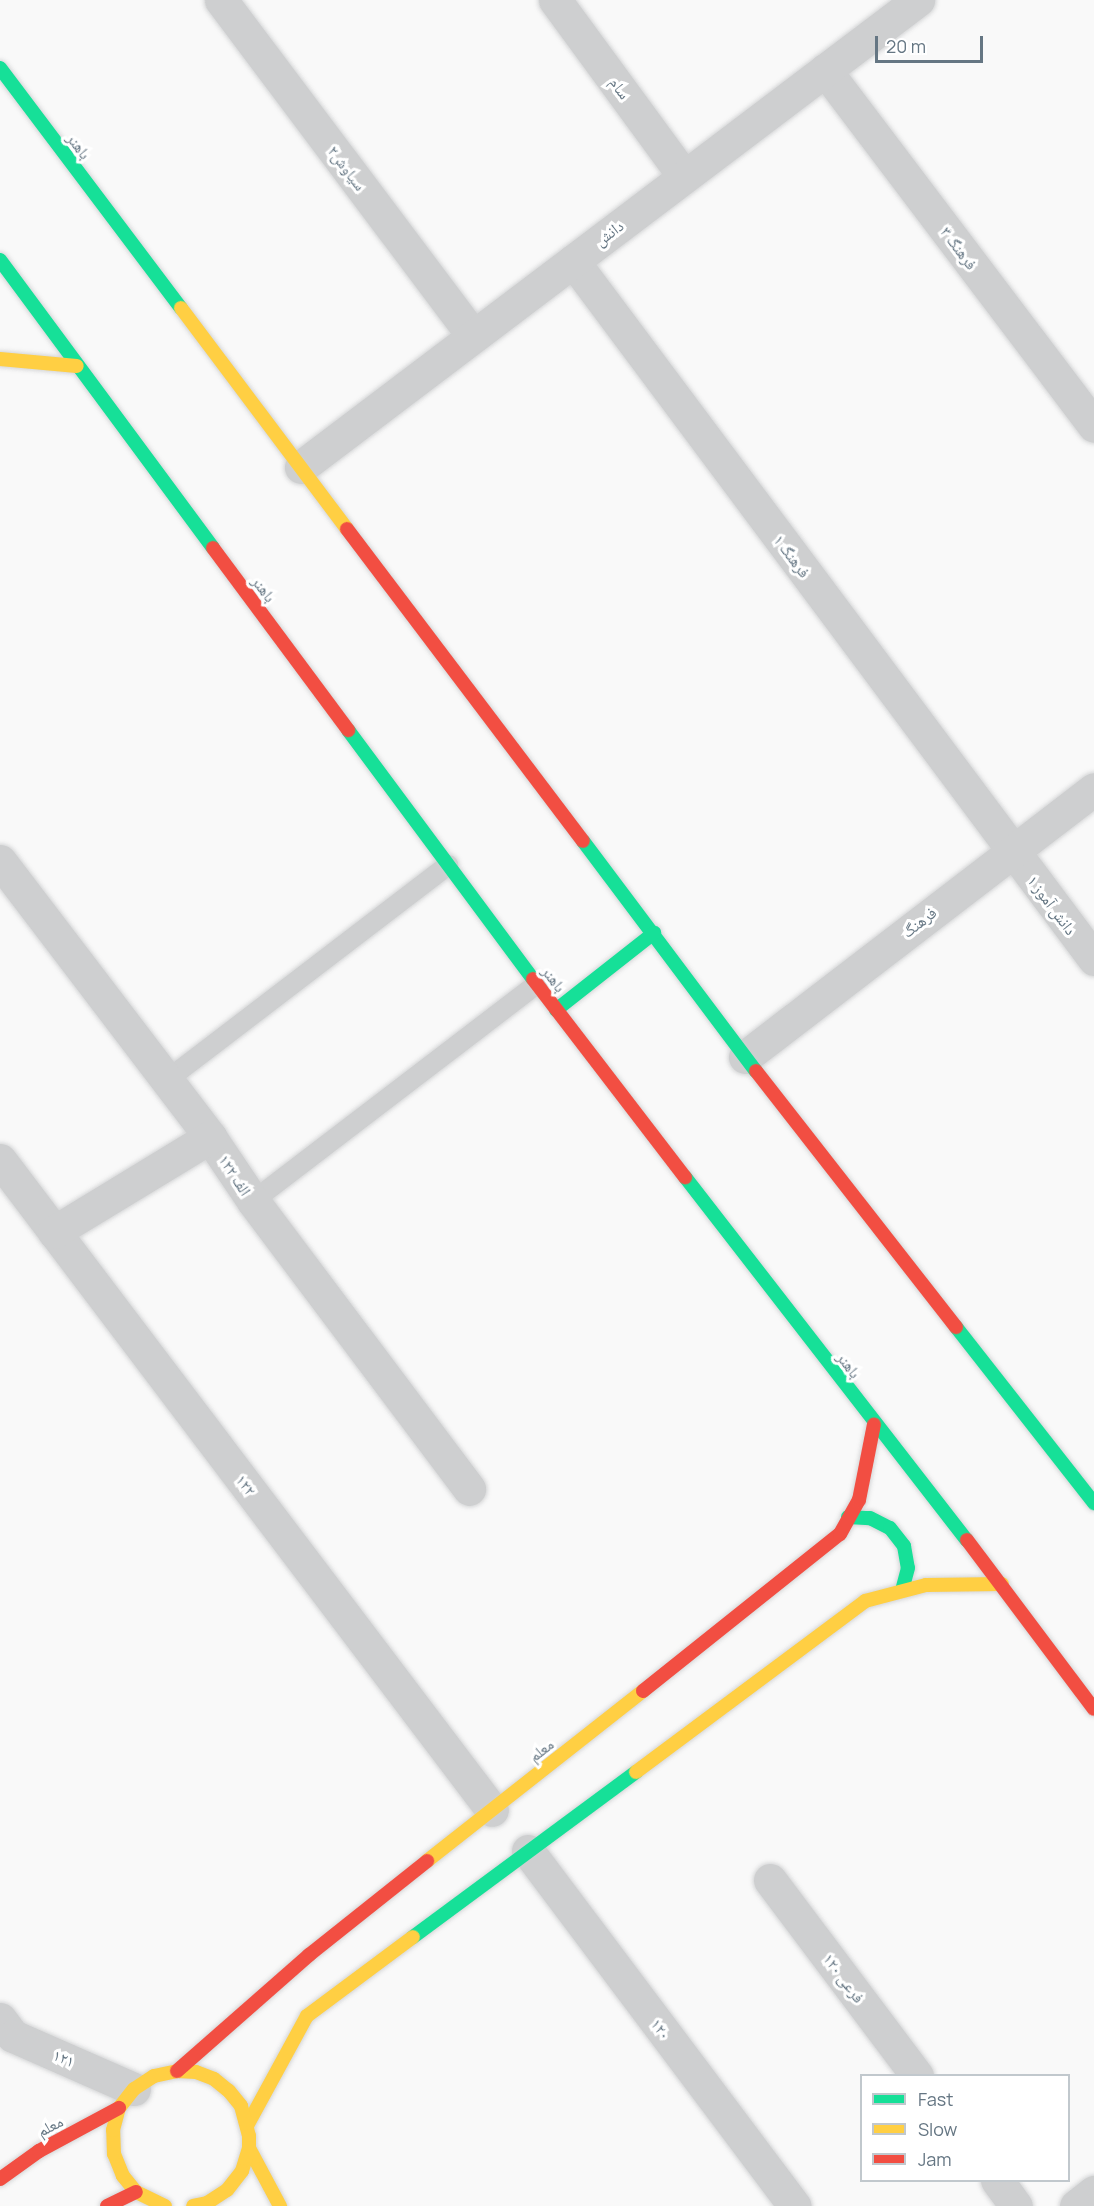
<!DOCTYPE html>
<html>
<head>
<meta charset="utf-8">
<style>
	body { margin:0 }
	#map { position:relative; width:1094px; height:2206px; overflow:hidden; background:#f9f9f9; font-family:Manrope,"Noto Naskh Arabic",sans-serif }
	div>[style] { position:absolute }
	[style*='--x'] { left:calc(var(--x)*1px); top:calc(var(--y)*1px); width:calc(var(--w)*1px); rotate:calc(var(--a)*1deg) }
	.roads { filter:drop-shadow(0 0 2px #d5d6d7) drop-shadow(0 0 2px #d5d6d7) }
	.lane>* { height:20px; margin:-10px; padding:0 10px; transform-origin:10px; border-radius:10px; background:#cecfd0 }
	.street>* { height:33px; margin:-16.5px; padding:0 16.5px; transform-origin:16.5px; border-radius:16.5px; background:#cecfd0 }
	.fast>* { height:14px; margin:-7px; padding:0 7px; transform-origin:7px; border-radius:7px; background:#16e098 }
	.slow>* { height:14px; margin:-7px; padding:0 7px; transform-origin:7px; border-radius:7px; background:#ffcf43 }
	.jam>* { height:14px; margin:-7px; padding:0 7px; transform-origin:7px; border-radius:7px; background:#f24e42 }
	span { translate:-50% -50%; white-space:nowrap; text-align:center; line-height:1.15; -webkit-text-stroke:6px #fff; paint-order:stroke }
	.street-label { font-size:16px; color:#657683 }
	.legend { position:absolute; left:860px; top:2074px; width:210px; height:108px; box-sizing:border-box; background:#fff; border:2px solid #c1c8cd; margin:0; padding:8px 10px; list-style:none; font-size:18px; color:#657683 }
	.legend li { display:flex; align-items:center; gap:12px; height:30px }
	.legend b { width:30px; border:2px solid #c1c8cd }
	.scale { position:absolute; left:875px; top:36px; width:108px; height:27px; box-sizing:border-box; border:3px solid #657683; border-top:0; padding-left:8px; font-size:18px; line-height:21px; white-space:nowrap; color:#657683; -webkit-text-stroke:4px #fff; paint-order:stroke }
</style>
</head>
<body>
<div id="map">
	<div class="roads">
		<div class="lane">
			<div style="--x:167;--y:1080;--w:354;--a:-37.4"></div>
			<div style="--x:253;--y:1201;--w:357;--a:-37.4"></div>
		</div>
		<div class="street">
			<div style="--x:221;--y:0;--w:420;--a:53.1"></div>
			<div style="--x:555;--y:0;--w:218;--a:53.8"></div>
			<div style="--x:825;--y:70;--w:446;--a:52.9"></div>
			<div style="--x:573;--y:261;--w:871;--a:53.26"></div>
			<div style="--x:301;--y:467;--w:774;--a:-37.12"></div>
			<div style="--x:0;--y:861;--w:347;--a:52.7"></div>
			<div style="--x:210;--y:1137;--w:77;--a:56.1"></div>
			<div style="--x:253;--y:1201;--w:360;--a:53.1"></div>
			<div style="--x:745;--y:1057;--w:440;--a:-37.5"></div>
			<div style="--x:0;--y:1160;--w:815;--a:52.88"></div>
			<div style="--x:54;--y:1232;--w:183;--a:-31.3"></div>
			<div style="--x:528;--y:1851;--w:444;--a:53.1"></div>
			<div style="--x:770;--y:1880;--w:245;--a:53.1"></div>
			<div style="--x:0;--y:2019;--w:21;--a:53"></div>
			<div style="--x:13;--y:2036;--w:132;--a:23.7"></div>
			<div style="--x:997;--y:2180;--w:32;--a:54"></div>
			<div style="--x:1076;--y:2206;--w:23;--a:-38"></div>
		</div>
		<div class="fast">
			<div style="--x:0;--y:68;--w:301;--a:53"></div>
			<div style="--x:0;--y:260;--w:358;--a:53.5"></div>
			<div style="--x:348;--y:730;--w:310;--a:53.4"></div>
			<div style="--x:583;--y:841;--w:288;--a:53.1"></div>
			<div style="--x:556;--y:1010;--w:125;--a:-38.2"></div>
			<div style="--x:685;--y:1177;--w:460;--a:52.2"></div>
			<div style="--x:956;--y:1327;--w:224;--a:51.9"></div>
			<div style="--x:848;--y:1517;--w:22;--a:3"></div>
			<div style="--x:870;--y:1518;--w:22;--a:27"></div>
			<div style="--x:890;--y:1528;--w:23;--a:52"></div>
			<div style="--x:904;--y:1546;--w:22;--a:80"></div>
			<div style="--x:908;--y:1568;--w:23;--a:105"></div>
			<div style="--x:413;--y:1937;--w:277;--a:-36.5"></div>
		</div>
		<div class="slow">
			<div style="--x:181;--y:308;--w:276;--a:53.1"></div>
			<div style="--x:0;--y:359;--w:77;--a:5.2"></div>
			<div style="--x:636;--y:1772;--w:286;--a:-36.7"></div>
			<div style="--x:865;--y:1601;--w:63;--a:-14.7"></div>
			<div style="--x:926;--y:1585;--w:76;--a:-0.8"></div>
			<div style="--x:427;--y:1861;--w:275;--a:-38.2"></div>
			<div style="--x:248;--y:2124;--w:123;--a:-61.4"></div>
			<div style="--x:307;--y:2016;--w:132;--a:-36.7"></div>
			<div style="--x:249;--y:2148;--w:66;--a:61.9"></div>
			<div style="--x:165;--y:2206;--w:32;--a:-154"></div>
			<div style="--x:136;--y:2192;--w:21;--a:-129"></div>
			<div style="--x:123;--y:2176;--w:24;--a:-112"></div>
			<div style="--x:114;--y:2154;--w:24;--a:-92"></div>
			<div style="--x:113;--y:2130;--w:23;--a:-75"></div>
			<div style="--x:119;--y:2108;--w:24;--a:-52"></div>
			<div style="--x:134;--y:2089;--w:24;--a:-33"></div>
			<div style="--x:154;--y:2076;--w:24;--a:-12"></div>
			<div style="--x:177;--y:2071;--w:19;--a:3"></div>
			<div style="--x:196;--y:2072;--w:19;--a:21"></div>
			<div style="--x:214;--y:2079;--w:19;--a:39"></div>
			<div style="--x:229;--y:2091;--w:19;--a:51"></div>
			<div style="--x:241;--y:2106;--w:31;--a:75"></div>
			<div style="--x:249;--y:2136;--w:12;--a:90"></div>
			<div style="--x:249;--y:2148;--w:24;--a:107"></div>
			<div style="--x:242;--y:2171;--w:24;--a:128"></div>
			<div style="--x:227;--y:2190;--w:24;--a:147"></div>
			<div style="--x:207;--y:2203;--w:14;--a:168"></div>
		</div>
		<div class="jam">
			<div style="--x:347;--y:529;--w:391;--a:52.9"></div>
			<div style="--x:213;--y:548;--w:227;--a:53.4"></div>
			<div style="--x:533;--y:979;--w:250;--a:52.5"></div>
			<div style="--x:756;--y:1071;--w:325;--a:52"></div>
			<div style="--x:967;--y:1540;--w:211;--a:53.1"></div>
			<div style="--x:643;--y:1691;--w:252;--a:-38.6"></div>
			<div style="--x:840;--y:1534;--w:39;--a:-61"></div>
			<div style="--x:859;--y:1500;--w:77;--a:-78.8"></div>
			<div style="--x:177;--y:2071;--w:176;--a:-41.3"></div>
			<div style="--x:309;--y:1955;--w:151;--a:-38.5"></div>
			<div style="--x:0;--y:2179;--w:48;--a:-35.7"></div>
			<div style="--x:39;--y:2151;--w:91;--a:-28.3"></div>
			<div style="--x:107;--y:2206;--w:32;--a:-26"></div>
		</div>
	</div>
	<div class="street-label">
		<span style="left:620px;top:88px;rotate:54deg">سام</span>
		<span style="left:79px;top:146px;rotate:53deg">باهنر</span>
		<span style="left:347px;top:168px;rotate:53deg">سیاوش۲</span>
		<span style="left:609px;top:233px;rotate:-37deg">دانش</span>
		<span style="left:959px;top:248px;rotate:53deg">فرهنگ ۳</span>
		<span style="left:792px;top:556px;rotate:53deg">فرهنگ ۱</span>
		<span style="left:264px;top:589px;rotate:53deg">باهنر</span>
		<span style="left:1052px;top:905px;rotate:53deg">دانش آموز ۱</span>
		<span style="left:919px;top:922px;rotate:-38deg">فرهنگ</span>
		<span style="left:554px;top:979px;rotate:53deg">باهنر</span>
		<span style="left:235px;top:1175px;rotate:57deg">۱۲۲ الف</span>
		<span style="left:849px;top:1365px;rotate:53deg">باهنر</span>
		<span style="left:246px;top:1485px;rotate:53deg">۱۲۲</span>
		<span style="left:541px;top:1750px;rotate:-38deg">معلم</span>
		<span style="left:844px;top:1978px;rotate:53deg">۱۲۰ فرعی</span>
		<span style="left:661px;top:2029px;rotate:53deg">۱۲۰</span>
		<span style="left:64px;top:2058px;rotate:23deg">۱۲۱</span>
		<span style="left:50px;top:2126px;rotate:-28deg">معلم</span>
	</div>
	<ul class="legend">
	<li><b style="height:8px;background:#16e098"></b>Fast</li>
	<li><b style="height:8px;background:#ffcf43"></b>Slow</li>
	<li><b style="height:8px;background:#f24e42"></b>Jam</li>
	</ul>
	<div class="scale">20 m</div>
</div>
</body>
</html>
